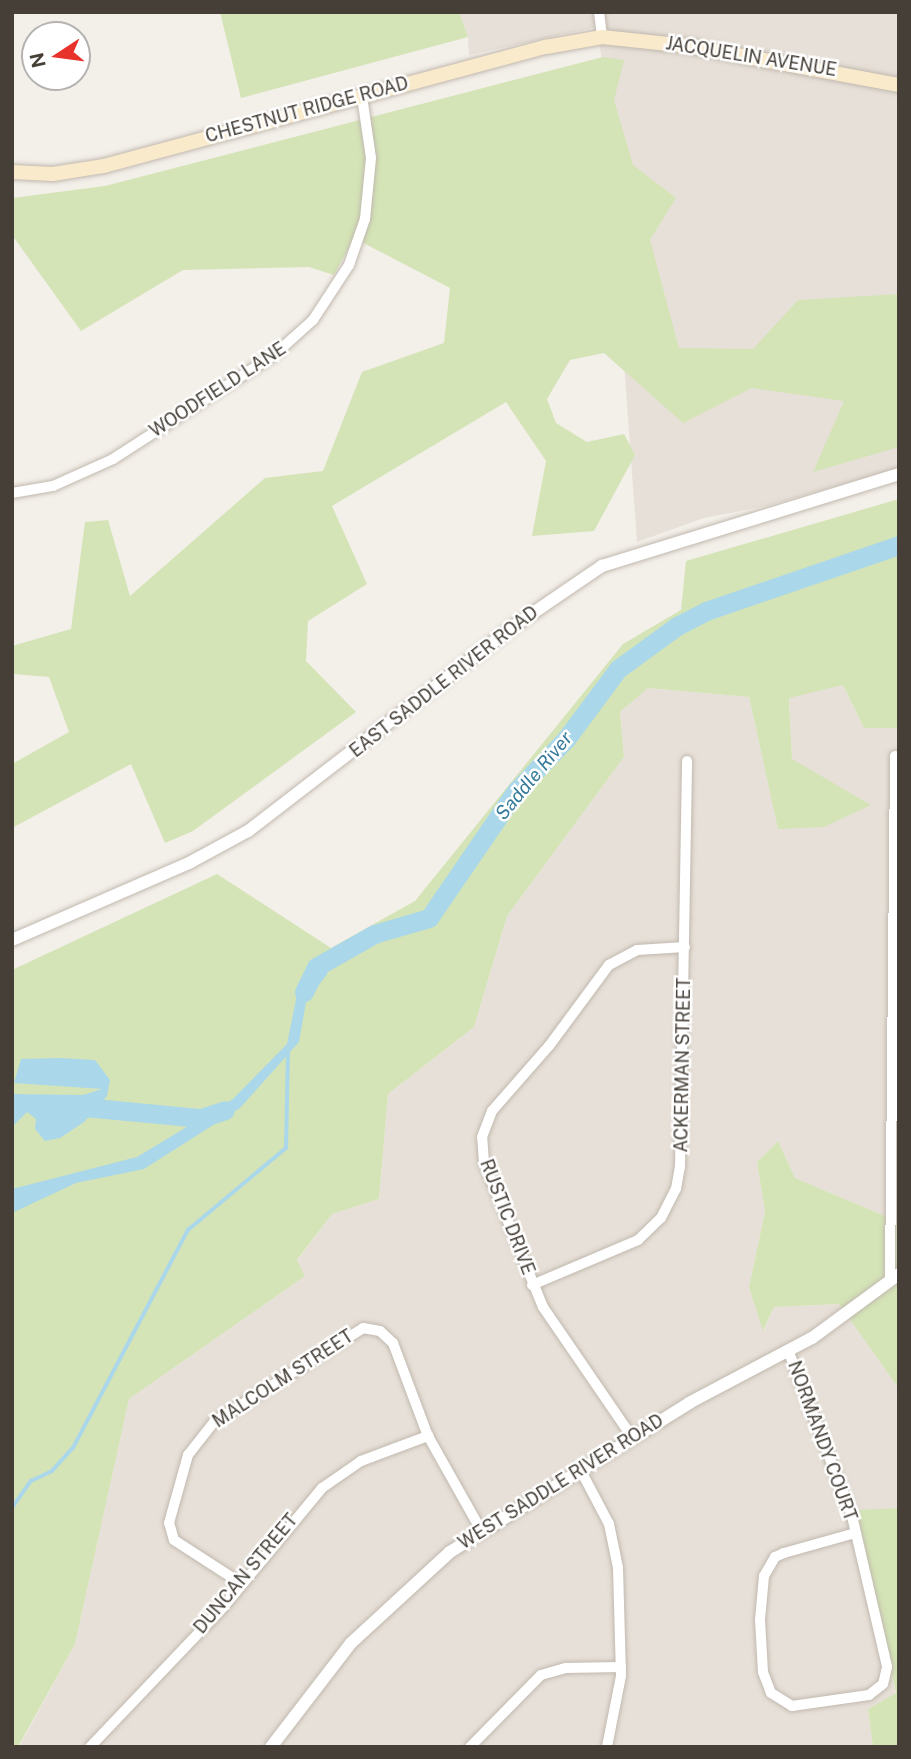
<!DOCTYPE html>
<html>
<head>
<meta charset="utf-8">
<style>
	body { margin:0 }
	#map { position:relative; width:911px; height:1759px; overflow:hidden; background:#f3efe9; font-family:"Public Sans",sans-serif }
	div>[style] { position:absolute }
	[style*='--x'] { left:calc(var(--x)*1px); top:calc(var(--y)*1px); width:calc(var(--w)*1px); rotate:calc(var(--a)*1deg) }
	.residential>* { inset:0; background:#e7e0d8 }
	.green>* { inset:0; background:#d4e4b6 }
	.water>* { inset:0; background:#abd7ea }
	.stream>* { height:3.5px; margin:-1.75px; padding:0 1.75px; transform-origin:1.75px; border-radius:1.75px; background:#abd7ea }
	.river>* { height:19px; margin:-9.5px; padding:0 9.5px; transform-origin:9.5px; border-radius:9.5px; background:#abd7ea }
	.roads { filter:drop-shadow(0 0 2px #c1b9af) drop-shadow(0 0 2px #c1b9af) }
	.minor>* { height:10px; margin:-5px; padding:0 5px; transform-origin:5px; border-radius:5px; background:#fff }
	.tertiary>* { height:12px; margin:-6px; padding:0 6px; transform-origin:6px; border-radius:6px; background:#fff }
	.secondary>* { height:14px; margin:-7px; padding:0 7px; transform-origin:7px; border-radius:7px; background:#faeacc }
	span { translate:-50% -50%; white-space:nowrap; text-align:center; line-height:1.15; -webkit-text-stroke:5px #fff; paint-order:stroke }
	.street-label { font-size:18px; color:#463f38 }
	.water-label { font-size:19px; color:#367b9a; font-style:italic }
	.frame { position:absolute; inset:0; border:14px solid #463f38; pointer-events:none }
	.north { position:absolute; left:21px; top:21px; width:70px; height:70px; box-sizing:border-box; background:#fff; border:2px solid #b5b2af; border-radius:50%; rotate:257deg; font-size:19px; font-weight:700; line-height:28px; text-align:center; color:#463f38 }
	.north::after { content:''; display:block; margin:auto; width:24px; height:32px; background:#e7332c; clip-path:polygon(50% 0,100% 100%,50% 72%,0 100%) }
</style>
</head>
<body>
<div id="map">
	<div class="residential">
		<div style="clip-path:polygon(459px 12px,899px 12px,899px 468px,766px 506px,704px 518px,637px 542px,602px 59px,596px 27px,469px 55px,468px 37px)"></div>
		<div style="clip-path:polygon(843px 685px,864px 728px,899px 728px,899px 1222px,795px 1178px,778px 1141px,757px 1162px,765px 1212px,749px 1287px,764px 1330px,774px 1307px,839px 1304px,899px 1389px,899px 1508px,857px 1511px,896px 1694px,868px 1709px,873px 1747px,19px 1747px,75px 1644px,129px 1399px,305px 1276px,297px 1261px,332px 1214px,379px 1199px,388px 1094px,474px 1027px,507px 916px,624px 757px,620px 712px,647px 688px,749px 697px,778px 828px,792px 759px,789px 697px)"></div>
	</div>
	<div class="green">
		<div style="clip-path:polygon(220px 12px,459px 12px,468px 37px,241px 98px)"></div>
		<div style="clip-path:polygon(603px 57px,624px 60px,614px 100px,633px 165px,676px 198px,650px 240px,679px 348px,753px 349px,798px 300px,899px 294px,899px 447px,813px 472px,844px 401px,752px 388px,683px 423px,604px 353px,570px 360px,547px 399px,556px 423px,587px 442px,624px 434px,635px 455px,594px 531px,532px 536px,546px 461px,506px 402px,332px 506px,367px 584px,308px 621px,306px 661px,356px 712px,193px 831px,165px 843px,131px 764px,12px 828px,12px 764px,69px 732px,49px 677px,13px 674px,12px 646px,71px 629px,85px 522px,108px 520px,130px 596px,265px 478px,323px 471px,362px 372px,444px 343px,450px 288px,354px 238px,334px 275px,309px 267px,183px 270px,81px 331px,12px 235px,12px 198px,105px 186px)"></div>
		<div style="clip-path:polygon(899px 499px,899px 728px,864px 728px,843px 685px,789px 698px,792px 759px,871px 805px,824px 827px,778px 829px,749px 697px,648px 688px,620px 712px,624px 757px,507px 916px,474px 1027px,388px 1094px,379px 1199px,332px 1214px,297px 1260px,305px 1276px,129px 1399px,75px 1644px,18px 1747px,12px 1747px,12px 970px,217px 874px,331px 948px,415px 901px,623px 644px,681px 610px,686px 561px)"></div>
		<div style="clip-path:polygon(778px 1141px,795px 1178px,899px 1222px,899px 1389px,839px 1304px,774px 1307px,763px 1331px,749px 1287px,765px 1212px,757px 1162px)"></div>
		<div style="clip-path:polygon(899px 1508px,899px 1747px,873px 1747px,868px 1709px,896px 1693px,857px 1510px)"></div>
	</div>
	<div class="water">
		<div style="clip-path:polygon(312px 967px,328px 973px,306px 1002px,299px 1042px,240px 1108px,144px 1169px,76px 1183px,12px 1213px,12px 1189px,137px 1157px,233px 1099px,287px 1044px,300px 980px)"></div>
		<div style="clip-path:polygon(60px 1058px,95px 1060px,110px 1080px,107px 1096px,84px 1122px,60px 1138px,45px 1141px,35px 1129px,36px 1119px,27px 1112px,12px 1127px,12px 1094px,83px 1095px,102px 1089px,14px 1083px,21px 1059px)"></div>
	</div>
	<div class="stream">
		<div style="--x:12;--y:1508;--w:33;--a:-55"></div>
		<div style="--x:31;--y:1481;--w:23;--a:-25"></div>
		<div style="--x:52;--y:1471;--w:31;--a:-48"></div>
		<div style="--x:73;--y:1448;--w:246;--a:-62.2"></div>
		<div style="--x:188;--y:1230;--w:128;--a:-39.9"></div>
		<div style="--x:286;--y:1148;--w:96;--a:-88.8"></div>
	</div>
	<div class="river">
		<div style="--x:304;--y:992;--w:28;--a:-64"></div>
		<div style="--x:316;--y:967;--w:67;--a:-29.6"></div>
		<div style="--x:374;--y:934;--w:57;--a:-16.2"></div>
		<div style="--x:429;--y:918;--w:154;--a:-55.6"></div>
		<div style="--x:516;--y:791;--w:72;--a:-46.1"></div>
		<div style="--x:566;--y:739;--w:87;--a:-53.4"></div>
		<div style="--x:618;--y:669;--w:73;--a:-36.1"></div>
		<div style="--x:677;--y:626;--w:33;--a:-27"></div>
		<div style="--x:706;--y:611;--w:204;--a:-18.9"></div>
		<div style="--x:73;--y:1106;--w:129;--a:5.4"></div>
		<div style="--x:201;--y:1118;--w:25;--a:-18"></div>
	</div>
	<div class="roads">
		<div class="minor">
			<div style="--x:599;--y:12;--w:25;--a:83"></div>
			<div style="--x:12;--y:493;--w:42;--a:-9.7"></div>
			<div style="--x:53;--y:486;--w:66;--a:-24.2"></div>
			<div style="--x:113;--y:459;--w:190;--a:-32.8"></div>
			<div style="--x:273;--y:356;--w:54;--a:-42"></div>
			<div style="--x:313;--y:320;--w:66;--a:-56.8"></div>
			<div style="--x:349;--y:265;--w:49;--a:-70.8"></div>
			<div style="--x:365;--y:219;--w:61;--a:-84.4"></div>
			<div style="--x:371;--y:158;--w:63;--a:-98.3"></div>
			<div style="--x:890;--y:1280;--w:524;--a:-89.45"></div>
			<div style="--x:532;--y:1285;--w:115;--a:-23"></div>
			<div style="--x:638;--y:1240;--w:32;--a:-44"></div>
			<div style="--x:661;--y:1218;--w:33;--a:-63"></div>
			<div style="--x:676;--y:1189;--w:22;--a:-80"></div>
			<div style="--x:680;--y:1167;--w:406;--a:-89"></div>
			<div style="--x:788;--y:1350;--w:178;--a:68.9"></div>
			<div style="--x:852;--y:1516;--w:155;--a:76.9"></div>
			<div style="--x:887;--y:1667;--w:17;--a:103"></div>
			<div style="--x:883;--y:1684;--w:18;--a:142"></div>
			<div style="--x:869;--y:1695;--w:78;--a:171.9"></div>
			<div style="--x:792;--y:1706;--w:25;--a:-148"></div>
			<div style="--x:771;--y:1693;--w:22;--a:-111"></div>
			<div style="--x:763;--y:1672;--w:52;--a:-93.3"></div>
			<div style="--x:760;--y:1620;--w:44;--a:-84.8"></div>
			<div style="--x:764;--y:1576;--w:22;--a:-60"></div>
			<div style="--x:775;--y:1557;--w:10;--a:-24"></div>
			<div style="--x:784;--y:1553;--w:74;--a:-15.7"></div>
			<div style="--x:632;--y:1437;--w:158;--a:-124.4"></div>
			<div style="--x:543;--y:1307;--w:156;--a:-112.3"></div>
			<div style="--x:484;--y:1163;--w:26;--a:-94"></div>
			<div style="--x:482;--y:1137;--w:28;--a:-69"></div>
			<div style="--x:492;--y:1111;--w:86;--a:-48.8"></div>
			<div style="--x:549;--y:1046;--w:101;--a:-53.5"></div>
			<div style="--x:609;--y:965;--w:32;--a:-28"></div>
			<div style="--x:637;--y:950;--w:48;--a:-3.6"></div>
			<div style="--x:580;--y:1469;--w:62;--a:62.2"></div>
			<div style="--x:609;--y:1524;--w:45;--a:78.4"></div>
			<div style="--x:618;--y:1568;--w:108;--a:88.4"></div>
			<div style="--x:621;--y:1676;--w:72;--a:101.2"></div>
			<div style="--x:242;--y:1584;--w:81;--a:-147.1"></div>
			<div style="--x:174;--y:1540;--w:18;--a:-106"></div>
			<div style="--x:169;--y:1523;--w:71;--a:-74.4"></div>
			<div style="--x:188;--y:1455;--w:42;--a:-51.8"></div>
			<div style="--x:214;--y:1422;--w:176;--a:-32.2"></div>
			<div style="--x:363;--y:1328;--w:17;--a:10"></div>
			<div style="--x:380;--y:1331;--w:18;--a:43"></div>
			<div style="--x:393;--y:1343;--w:99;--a:69.4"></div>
			<div style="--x:428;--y:1436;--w:108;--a:60.6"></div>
			<div style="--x:90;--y:1747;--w:196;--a:-46.4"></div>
			<div style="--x:225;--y:1605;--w:152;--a:-50.3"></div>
			<div style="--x:322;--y:1488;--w:47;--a:-34.7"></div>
			<div style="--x:361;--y:1461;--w:72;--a:-20.5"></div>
			<div style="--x:470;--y:1747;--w:101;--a:-45.4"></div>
			<div style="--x:541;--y:1675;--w:26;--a:-16"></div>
			<div style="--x:566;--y:1668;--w:55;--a:-1"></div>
		</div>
		<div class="tertiary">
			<div style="--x:12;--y:940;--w:193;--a:-23.5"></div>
			<div style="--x:189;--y:863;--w:67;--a:-28.5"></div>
			<div style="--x:248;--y:831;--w:336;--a:-37.6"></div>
			<div style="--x:514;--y:626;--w:107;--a:-34.3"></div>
			<div style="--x:602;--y:566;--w:311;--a:-17.2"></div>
			<div style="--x:271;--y:1747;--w:131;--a:-52.4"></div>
			<div style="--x:351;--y:1643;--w:134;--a:-42.6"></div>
			<div style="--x:450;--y:1552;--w:282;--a:-31.9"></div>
			<div style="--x:689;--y:1403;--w:139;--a:-27.9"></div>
			<div style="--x:812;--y:1338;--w:108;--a:-36.3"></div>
		</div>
		<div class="secondary">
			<div style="--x:12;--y:172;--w:41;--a:2.8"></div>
			<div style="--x:53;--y:174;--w:52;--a:-8.9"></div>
			<div style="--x:104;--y:166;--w:458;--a:-15.1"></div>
			<div style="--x:546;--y:47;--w:57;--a:-10.1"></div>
			<div style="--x:602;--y:37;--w:86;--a:6"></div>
			<div style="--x:688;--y:46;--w:215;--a:10.5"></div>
		</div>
	</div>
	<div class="street-label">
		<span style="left:751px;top:57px;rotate:9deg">JACQUELIN AVENUE</span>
		<span style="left:307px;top:110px;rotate:-15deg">CHESTNUT RIDGE ROAD</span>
		<span style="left:218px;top:390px;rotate:-33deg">WOODFIELD LANE</span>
		<span style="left:444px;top:682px;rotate:-38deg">EAST SADDLE RIVER ROAD</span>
		<span style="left:683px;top:1065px;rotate:-89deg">ACKERMAN STREET</span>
		<span style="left:507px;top:1217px;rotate:69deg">RUSTIC DRIVE</span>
		<span style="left:283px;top:1379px;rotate:-33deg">MALCOLM STREET</span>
		<span style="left:822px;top:1441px;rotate:70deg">NORMANDY COURT</span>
		<span style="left:561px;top:1482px;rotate:-32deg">WEST SADDLE RIVER ROAD</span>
		<span style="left:246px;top:1574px;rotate:-50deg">DUNCAN STREET</span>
	</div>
	<div class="water-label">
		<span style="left:534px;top:776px;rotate:-50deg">Saddle River</span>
	</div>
	<div class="frame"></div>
	<div class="north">N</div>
</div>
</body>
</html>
